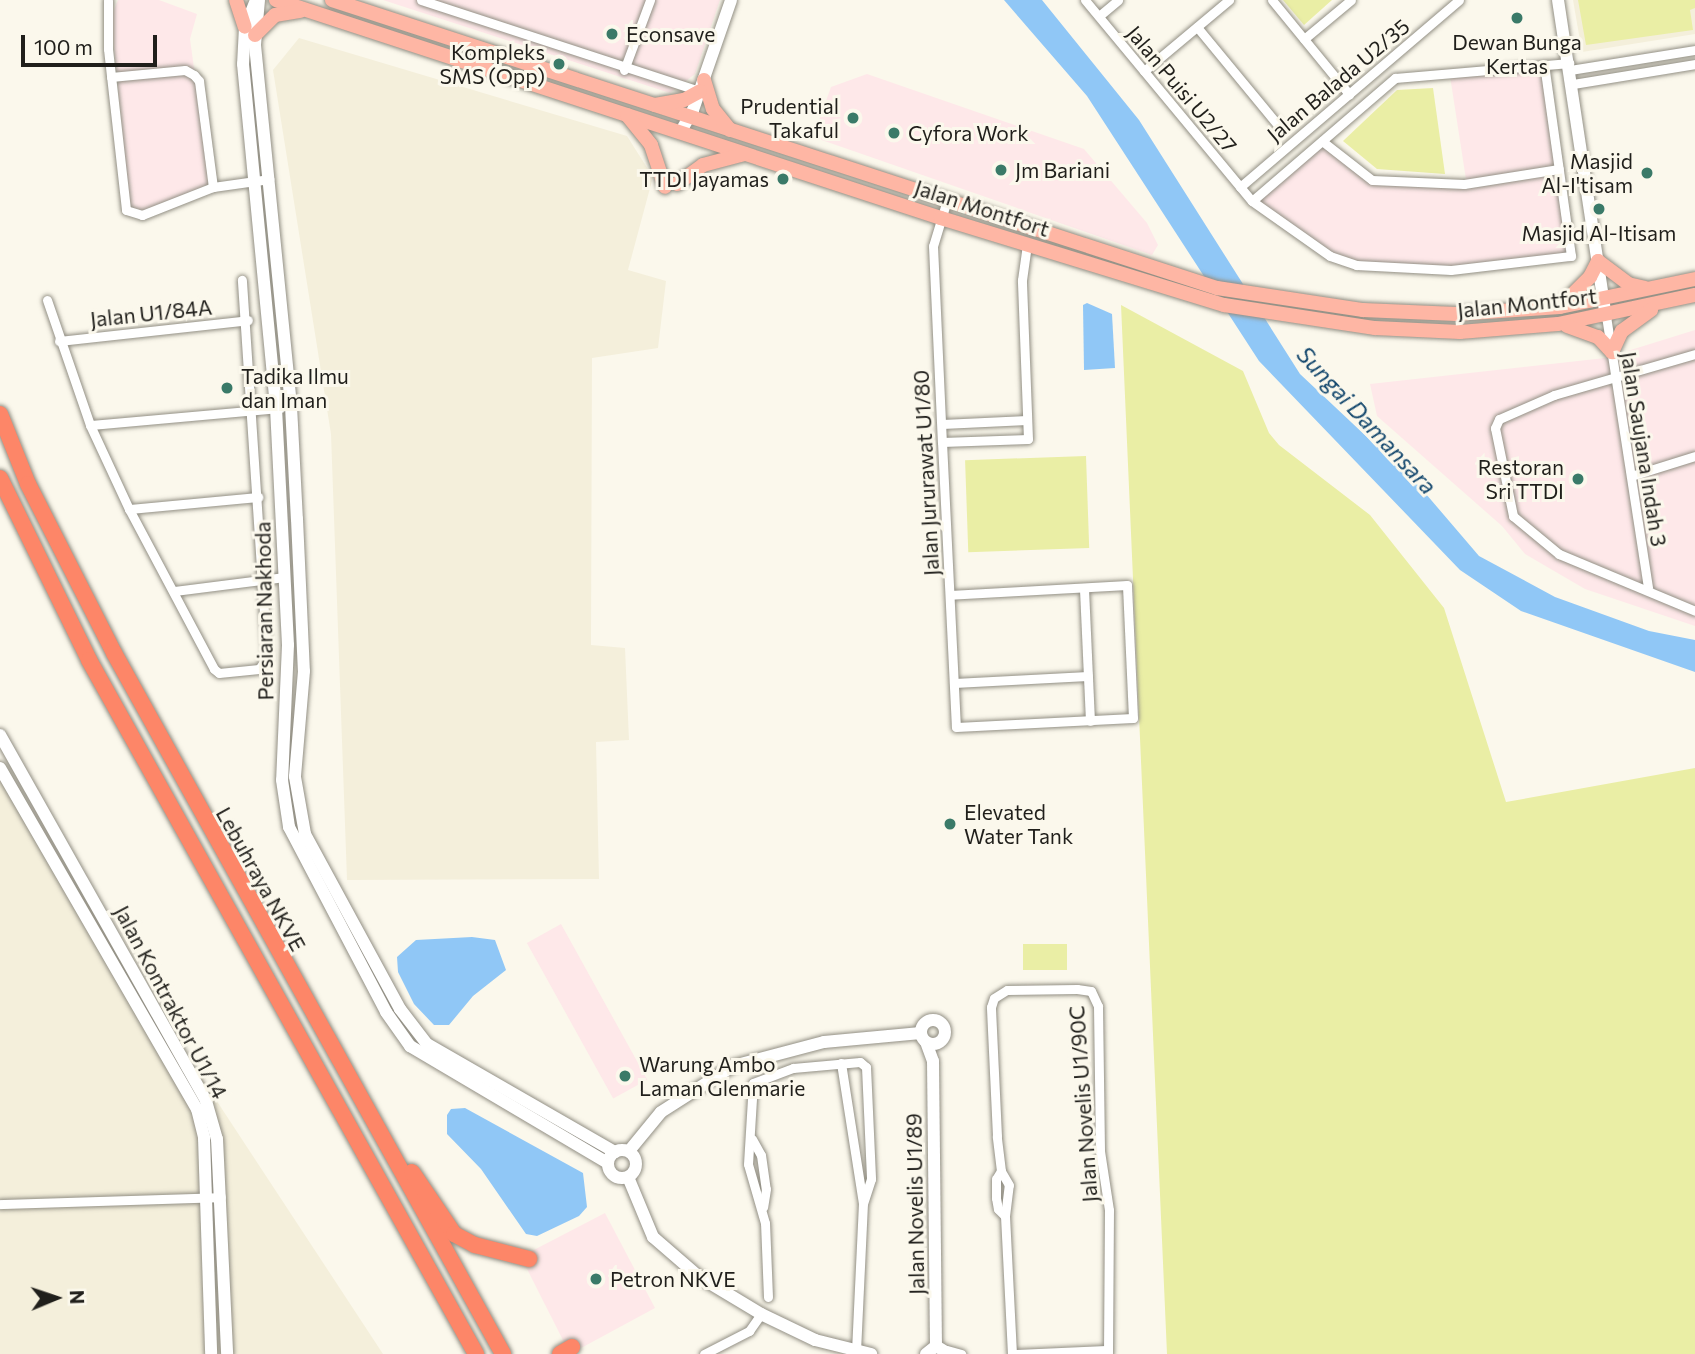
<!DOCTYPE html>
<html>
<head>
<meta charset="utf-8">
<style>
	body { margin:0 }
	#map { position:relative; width:1695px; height:1354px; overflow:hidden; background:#fbf8ec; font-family:Commissioner,sans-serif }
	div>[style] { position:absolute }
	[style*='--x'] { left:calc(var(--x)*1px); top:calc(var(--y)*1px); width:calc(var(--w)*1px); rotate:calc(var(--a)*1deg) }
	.commercial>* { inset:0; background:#fee8e9; transform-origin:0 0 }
	.built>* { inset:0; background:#f4efdb }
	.green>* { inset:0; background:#eaeea5; transform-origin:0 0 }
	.water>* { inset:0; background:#90c7f6 }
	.roads { filter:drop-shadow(0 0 2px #928f84) drop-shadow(0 0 2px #928f84) }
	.street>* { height:9px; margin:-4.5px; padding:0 4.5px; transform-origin:4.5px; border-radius:4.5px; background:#fff }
	.secondary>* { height:12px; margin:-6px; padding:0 6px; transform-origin:6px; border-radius:6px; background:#fff }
	.secondary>.ring { margin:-6px; padding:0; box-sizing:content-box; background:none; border:12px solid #fff; border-radius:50% }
	.primary>* { height:14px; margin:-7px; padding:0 7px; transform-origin:7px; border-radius:7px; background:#feb6a4 }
	.highway>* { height:16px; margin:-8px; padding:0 8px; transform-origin:8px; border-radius:8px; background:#fd8668 }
	.dots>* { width:19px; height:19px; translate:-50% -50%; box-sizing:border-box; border:4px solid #fbf8ec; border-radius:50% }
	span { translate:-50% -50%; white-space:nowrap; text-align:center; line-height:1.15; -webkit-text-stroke:6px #fbf8ec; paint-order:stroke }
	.poi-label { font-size:21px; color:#201f1b }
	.left { translate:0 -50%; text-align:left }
	.right { translate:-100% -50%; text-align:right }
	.street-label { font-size:21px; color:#201f1b }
	.water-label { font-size:23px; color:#13476d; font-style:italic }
	.north { position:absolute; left:21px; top:1263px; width:70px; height:70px; -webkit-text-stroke:5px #fbf8ec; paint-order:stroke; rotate:88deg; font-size:19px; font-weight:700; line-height:28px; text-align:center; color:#201f1b }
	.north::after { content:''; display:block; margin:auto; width:24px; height:32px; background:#201f1b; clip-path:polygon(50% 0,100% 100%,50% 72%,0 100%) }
	.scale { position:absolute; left:21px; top:35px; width:136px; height:32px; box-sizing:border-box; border:4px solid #201f1b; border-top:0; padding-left:9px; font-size:21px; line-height:24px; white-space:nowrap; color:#201f1b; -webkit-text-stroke:5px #fbf8ec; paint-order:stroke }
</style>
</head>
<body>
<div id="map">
	<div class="commercial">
		<div style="clip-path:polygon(118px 0,159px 0,197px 14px,190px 39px,210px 184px,143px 211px,130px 208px,111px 17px)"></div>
		<div style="clip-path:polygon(383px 0,720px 0,695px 74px,670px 93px)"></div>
		<div style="clip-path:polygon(1541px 69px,1568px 253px,1453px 266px,1358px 262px,1338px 257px,1257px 201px,1322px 145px,1373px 184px,1467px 186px,1450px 76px)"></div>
		<div style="clip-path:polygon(867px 74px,1084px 149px,1147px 223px,1158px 245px,1152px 255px,813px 137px,831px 87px)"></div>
		<div style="clip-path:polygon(1695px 330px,1695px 626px,1585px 589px,1525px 554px,1502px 526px,1377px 416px,1370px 384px,1605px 358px)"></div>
		<div style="left:561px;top:924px;width:178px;height:39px;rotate:61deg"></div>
		<div style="clip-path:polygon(605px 1213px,655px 1308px,570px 1354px,524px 1263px,528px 1253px)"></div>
	</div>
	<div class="built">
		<div style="clip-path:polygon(1573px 0,1695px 0,1695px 34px,1582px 52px)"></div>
		<div style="clip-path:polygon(299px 38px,627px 136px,653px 177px,628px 270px,666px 281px,658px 348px,592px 358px,591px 645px,625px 648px,629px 740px,596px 742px,599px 879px,347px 880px,331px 434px,273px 70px)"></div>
		<div style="clip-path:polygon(0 771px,383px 1354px,0 1354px)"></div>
	</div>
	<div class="green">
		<div style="clip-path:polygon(1283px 0,1332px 0,1304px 25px)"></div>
		<div style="clip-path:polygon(1578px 0,1695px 0,1695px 8px,1690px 10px,1693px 30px,1586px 45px)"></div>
		<div style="clip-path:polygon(1433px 88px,1445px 174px,1377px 169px,1343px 141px,1397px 90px)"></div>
		<div style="clip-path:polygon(1121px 305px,1243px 371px,1269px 433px,1279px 445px,1370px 515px,1444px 608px,1506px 802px,1695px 768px,1695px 1354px,1167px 1354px)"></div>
		<div style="left:1086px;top:456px;width:92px;height:121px;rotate:88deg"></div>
		<div style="left:1023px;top:944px;width:44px;height:26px"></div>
	</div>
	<div class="water">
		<div style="clip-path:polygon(1004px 0,1042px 0,1139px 120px,1300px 374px,1420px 487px,1479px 556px,1555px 597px,1649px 631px,1695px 640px,1695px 672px,1521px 611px,1460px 570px,1259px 361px,1087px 96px)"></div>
		<div style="clip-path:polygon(1087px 303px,1112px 314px,1115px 368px,1084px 370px,1083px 305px)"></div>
		<div style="clip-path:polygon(472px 937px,495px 940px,506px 970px,473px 996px,449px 1025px,434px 1025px,414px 1004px,398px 972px,397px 957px,416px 940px)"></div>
		<div style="clip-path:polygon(465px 1108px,583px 1173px,587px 1207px,579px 1216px,537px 1236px,526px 1234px,481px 1169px,447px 1134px,447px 1115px,451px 1109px)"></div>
	</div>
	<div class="roads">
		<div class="street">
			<div style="--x:108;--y:0;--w:49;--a:90"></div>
			<div style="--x:108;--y:49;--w:162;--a:83.6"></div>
			<div style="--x:126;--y:210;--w:17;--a:17"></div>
			<div style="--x:142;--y:215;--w:76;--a:-21.5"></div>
			<div style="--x:213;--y:187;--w:57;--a:-8.1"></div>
			<div style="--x:421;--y:0;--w:293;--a:18.1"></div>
			<div style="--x:1085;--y:0;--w:261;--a:50.3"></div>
			<div style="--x:1252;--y:201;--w:95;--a:35.2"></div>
			<div style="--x:1330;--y:256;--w:28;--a:19"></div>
			<div style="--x:1356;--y:265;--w:95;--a:3"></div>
			<div style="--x:1451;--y:270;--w:121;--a:-6.7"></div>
			<div style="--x:1571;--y:256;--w:193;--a:-98"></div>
			<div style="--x:1272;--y:0;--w:122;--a:50.7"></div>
			<div style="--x:1099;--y:16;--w:25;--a:-40"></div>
			<div style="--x:1197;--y:27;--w:126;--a:50.5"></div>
			<div style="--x:1304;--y:39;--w:61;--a:-39.7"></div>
			<div style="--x:624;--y:70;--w:75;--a:-69.6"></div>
			<div style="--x:1570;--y:70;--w:127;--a:-9.1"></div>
			<div style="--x:1144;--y:71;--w:111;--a:-39.9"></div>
			<div style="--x:111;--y:77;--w:74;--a:-5.4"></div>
			<div style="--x:185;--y:70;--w:10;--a:29"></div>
			<div style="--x:194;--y:75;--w:8;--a:50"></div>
			<div style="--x:199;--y:81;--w:107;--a:82.5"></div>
			<div style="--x:1573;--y:84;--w:124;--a:-9.3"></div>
			<div style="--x:1322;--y:141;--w:63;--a:38"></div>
			<div style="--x:1372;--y:180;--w:92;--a:2.5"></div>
			<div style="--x:1464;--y:184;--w:96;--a:-9"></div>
			<div style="--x:1240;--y:187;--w:288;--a:-40.5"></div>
			<div style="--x:947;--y:200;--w:48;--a:106.9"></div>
			<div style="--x:933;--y:246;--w:196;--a:87.4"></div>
			<div style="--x:942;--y:442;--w:285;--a:87.2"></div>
			<div style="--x:956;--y:727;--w:177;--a:-2.9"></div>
			<div style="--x:1133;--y:718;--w:133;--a:-92.6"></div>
			<div style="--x:1127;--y:585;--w:177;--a:176.8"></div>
			<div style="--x:1252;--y:201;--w:189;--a:-40.7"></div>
			<div style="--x:1395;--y:78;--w:175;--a:-4.9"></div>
			<div style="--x:47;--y:300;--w:132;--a:71"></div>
			<div style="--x:90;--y:425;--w:93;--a:65.1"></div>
			<div style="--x:129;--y:509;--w:181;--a:62"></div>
			<div style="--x:214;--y:669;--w:6;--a:39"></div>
			<div style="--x:219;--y:673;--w:40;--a:-5.7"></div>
			<div style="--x:259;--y:669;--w:14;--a:-54"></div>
			<div style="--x:267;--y:658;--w:379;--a:-93.8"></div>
			<div style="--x:1606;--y:316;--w:275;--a:81.2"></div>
			<div style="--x:59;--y:341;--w:190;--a:-6.3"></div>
			<div style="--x:1695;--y:354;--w:147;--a:163.8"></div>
			<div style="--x:1554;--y:395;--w:60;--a:156.4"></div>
			<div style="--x:1499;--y:419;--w:10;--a:114"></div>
			<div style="--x:1495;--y:428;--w:90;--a:78.4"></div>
			<div style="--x:1513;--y:516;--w:60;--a:39.6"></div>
			<div style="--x:1559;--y:554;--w:147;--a:22.7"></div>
			<div style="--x:942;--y:424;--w:85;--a:-2.7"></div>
			<div style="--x:90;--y:425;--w:191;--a:-5.1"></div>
			<div style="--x:942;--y:442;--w:86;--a:-2"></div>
			<div style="--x:1028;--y:439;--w:159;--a:-92.2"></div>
			<div style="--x:1022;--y:280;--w:35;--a:-82"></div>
			<div style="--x:1631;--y:476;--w:67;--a:-17.4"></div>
			<div style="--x:129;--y:509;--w:130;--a:-5.3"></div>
			<div style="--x:1084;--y:589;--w:132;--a:87.4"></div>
			<div style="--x:175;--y:591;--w:110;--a:-7.3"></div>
			<div style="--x:954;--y:683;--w:134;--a:-3"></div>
			<div style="--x:841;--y:1063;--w:142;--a:81.1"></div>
			<div style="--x:863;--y:1203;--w:150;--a:92.7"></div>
			<div style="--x:752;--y:1139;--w:18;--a:61"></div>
			<div style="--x:761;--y:1155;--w:34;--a:82"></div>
			<div style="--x:766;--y:1189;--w:18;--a:99"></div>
			<div style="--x:1001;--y:1171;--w:9;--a:122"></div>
			<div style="--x:996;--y:1179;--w:19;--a:90"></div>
			<div style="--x:996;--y:1198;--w:11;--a:80"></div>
			<div style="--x:998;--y:1209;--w:10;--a:45"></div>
			<div style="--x:0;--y:1204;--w:221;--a:-1.8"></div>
			<div style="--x:768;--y:1297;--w:74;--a:-92.3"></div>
			<div style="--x:765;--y:1223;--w:61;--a:-106.1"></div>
			<div style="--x:748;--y:1164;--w:81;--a:-86.5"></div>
			<div style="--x:753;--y:1083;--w:43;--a:-20.6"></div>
			<div style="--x:793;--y:1068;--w:67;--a:-5.1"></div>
			<div style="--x:860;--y:1062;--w:8;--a:40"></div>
			<div style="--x:866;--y:1067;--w:112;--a:87.4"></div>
			<div style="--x:871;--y:1179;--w:25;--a:108"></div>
			<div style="--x:947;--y:1350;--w:15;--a:16"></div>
			<div style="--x:704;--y:1354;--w:51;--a:-27.1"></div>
			<div style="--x:749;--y:1331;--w:21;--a:-55"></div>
			<div style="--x:1012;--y:1354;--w:138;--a:-92.9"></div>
			<div style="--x:1005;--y:1216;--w:31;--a:-83"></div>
			<div style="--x:1009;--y:1185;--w:16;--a:-120"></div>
			<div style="--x:1001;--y:1171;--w:35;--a:-97"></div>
			<div style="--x:997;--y:1136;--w:129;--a:-92.7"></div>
			<div style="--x:991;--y:1007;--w:9;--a:-72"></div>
			<div style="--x:994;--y:998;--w:15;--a:-32"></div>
			<div style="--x:1007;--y:990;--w:70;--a:-0.8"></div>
			<div style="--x:1077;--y:989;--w:14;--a:8"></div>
			<div style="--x:1091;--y:991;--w:17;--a:65"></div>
			<div style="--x:1098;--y:1006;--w:145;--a:89.2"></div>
			<div style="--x:1100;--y:1151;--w:60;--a:81.3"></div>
			<div style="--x:1109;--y:1210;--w:144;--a:90.4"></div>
			<div style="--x:1015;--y:1354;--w:92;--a:-2.5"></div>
		</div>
		<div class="secondary">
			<div style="--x:256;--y:0;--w:29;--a:112"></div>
			<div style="--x:245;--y:27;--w:37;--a:93"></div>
			<div style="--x:243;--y:64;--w:346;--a:84.5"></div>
			<div style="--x:276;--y:408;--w:237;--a:87.1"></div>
			<div style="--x:288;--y:645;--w:135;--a:92.5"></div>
			<div style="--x:282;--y:780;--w:48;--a:81.5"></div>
			<div style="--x:289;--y:827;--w:209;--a:62.3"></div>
			<div style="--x:386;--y:1012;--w:42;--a:54.8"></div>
			<div style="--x:410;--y:1046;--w:230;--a:30.6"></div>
			<div style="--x:259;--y:0;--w:45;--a:95.1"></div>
			<div style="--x:255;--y:45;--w:363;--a:84.3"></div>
			<div style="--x:291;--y:406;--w:113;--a:87"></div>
			<div style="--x:297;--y:519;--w:152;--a:87.4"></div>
			<div style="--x:304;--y:671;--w:106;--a:94.9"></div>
			<div style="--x:295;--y:777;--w:58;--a:80"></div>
			<div style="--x:305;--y:834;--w:199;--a:61.5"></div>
			<div style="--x:400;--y:1009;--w:44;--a:52.4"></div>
			<div style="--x:427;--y:1044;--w:217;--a:29.9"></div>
			<div style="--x:1558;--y:0;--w:320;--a:81.4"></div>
			<div style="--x:681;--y:131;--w:24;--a:-60"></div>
			<div style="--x:693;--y:110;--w:116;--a:-70.9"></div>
			<div style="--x:0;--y:735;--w:420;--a:60.6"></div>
			<div style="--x:206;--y:1101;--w:40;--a:74"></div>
			<div style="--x:217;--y:1139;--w:215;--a:87.3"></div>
			<div style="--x:0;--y:768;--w:394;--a:60"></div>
			<div style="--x:197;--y:1109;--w:30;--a:76"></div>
			<div style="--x:204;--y:1138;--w:216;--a:88.1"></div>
			<div class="ring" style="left:921px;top:1020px;width:12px;height:12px"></div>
			<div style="--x:926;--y:1042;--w:20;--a:70"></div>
			<div style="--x:933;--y:1061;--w:285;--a:89.4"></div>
			<div class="ring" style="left:608px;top:1150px;width:16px;height:16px"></div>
			<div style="--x:629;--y:1151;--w:50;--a:-50.6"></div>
			<div style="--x:661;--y:1112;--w:85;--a:-32.6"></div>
			<div style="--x:733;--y:1066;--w:94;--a:-14.8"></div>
			<div style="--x:824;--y:1042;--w:97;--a:-5.3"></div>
			<div style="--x:628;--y:1177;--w:65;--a:67.4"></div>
			<div style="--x:653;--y:1237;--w:60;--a:40.9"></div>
			<div style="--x:698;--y:1276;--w:74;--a:31.1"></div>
			<div style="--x:761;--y:1314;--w:60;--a:25.7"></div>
			<div style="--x:815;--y:1340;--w:58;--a:14"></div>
			<div style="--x:926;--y:1354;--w:13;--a:-39"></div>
			<div style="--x:936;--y:1346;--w:15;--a:32"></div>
		</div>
		<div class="primary">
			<div style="--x:236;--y:0;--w:28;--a:72"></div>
			<div style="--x:276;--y:0;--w:700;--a:18.15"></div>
			<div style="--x:941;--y:218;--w:296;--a:17.1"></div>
			<div style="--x:1224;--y:305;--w:153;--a:8.7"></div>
			<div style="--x:1375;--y:328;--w:85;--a:2.7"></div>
			<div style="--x:1460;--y:332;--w:98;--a:-4.7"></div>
			<div style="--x:1558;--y:324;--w:140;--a:-12"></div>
			<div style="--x:332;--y:0;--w:931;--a:18.03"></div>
			<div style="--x:1217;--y:288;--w:148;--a:8.6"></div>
			<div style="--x:1363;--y:310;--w:93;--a:2.5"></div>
			<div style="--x:1456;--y:314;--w:104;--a:-3.9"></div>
			<div style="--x:1560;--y:307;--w:138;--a:-11.7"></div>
			<div style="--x:255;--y:35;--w:28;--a:-45"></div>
			<div style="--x:275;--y:15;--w:26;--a:-9"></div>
			<div style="--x:704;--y:80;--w:30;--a:73"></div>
			<div style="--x:713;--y:109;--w:27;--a:51"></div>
			<div style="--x:655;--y:105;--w:29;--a:-10"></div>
			<div style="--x:684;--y:100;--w:18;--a:-29"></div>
			<div style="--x:627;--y:115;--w:38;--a:51"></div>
			<div style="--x:651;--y:145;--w:44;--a:71.6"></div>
			<div style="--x:677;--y:184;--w:32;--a:-36"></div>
			<div style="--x:703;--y:165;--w:43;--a:-14.7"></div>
			<div style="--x:1561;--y:306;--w:41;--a:-45"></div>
			<div style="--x:1590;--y:277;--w:18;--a:-63"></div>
			<div style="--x:1598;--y:261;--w:38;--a:37"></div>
			<div style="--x:1628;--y:284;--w:17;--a:13"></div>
			<div style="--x:1567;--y:326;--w:33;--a:20"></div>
			<div style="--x:1598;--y:337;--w:21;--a:47"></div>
			<div style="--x:1612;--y:352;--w:23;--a:-65"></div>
			<div style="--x:1622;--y:331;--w:36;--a:-36"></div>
		</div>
		<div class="highway">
			<div style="--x:0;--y:414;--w:75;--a:68.2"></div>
			<div style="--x:28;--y:484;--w:190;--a:63"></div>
			<div style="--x:114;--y:653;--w:802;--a:60.97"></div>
			<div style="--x:0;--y:478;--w:203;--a:63.9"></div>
			<div style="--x:89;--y:660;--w:795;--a:60.85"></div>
			<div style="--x:412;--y:1172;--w:75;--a:55.9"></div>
			<div style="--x:454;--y:1234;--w:24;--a:28"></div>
			<div style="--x:475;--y:1245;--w:56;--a:14.5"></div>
			<div style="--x:560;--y:1354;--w:14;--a:-30"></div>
		</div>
	</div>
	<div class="dots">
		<div style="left:1517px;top:18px;background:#3a7a68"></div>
		<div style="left:612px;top:34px;background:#3a7a68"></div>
		<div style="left:559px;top:64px;background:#3a7a68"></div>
		<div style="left:853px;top:118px;background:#3a7a68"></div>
		<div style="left:894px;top:133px;background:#3a7a68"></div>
		<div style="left:1001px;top:170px;background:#3a7a68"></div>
		<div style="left:1647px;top:173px;background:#3a7a68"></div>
		<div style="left:783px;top:179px;background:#3a7a68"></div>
		<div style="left:1599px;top:209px;background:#3a7a68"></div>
		<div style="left:227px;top:388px;background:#3a7a68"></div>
		<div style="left:1578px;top:479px;background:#3a7a68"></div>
		<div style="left:950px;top:824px;background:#3a7a68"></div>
		<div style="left:625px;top:1076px;background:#3a7a68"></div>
		<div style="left:596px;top:1279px;background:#3a7a68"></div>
	</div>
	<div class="poi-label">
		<span class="left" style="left:626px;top:34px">Econsave</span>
		<span style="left:1517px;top:54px">Dewan Bunga<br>Kertas</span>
		<span class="right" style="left:545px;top:64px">Kompleks<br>SMS (Opp)</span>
		<span class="right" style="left:839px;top:118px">Prudential<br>Takaful</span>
		<span class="left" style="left:908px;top:133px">Cyfora Work</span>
		<span class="right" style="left:1633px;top:173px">Masjid<br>Al-I'tisam</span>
		<span class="left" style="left:1015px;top:170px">Jm Bariani</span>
		<span class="right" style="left:769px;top:179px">TTDI Jayamas</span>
		<span style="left:1599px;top:233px">Masjid Al-Itisam</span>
		<span class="left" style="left:241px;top:388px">Tadika Ilmu<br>dan Iman</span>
		<span class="right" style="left:1564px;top:479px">Restoran<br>Sri TTDI</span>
		<span class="left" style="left:964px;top:824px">Elevated<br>Water Tank</span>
		<span class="left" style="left:639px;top:1076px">Warung Ambo<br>Laman Glenmarie</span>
		<span class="left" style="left:610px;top:1279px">Petron NKVE</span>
	</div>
	<div class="street-label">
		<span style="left:1338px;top:80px;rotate:-40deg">Jalan Balada U2/35</span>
		<span style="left:1182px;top:89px;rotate:50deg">Jalan Puisi U2/27</span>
		<span style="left:982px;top:208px;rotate:18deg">Jalan Montfort</span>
		<span style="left:1527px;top:303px;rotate:-6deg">Jalan Montfort</span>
		<span style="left:151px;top:313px;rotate:-6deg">Jalan U1/84A</span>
		<span style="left:1644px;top:449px;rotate:81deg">Jalan Saujana Indah 3</span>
		<span style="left:926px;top:473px;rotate:-93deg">Jalan Jururawat U1/80</span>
		<span style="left:264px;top:611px;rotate:-91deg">Persiaran Nakhoda</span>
		<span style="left:261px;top:879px;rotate:61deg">Lebuhraya NKVE</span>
		<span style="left:171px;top:1002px;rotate:62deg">Jalan Kontraktor U1/14</span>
		<span style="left:1083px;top:1104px;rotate:-94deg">Jalan Novelis U1/90C</span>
		<span style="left:915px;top:1204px;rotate:-91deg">Jalan Novelis U1/89</span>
	</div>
	<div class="water-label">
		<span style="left:1367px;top:420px;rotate:47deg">Sungai Damansara</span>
	</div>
	<div class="north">N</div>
	<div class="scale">100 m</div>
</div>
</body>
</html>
